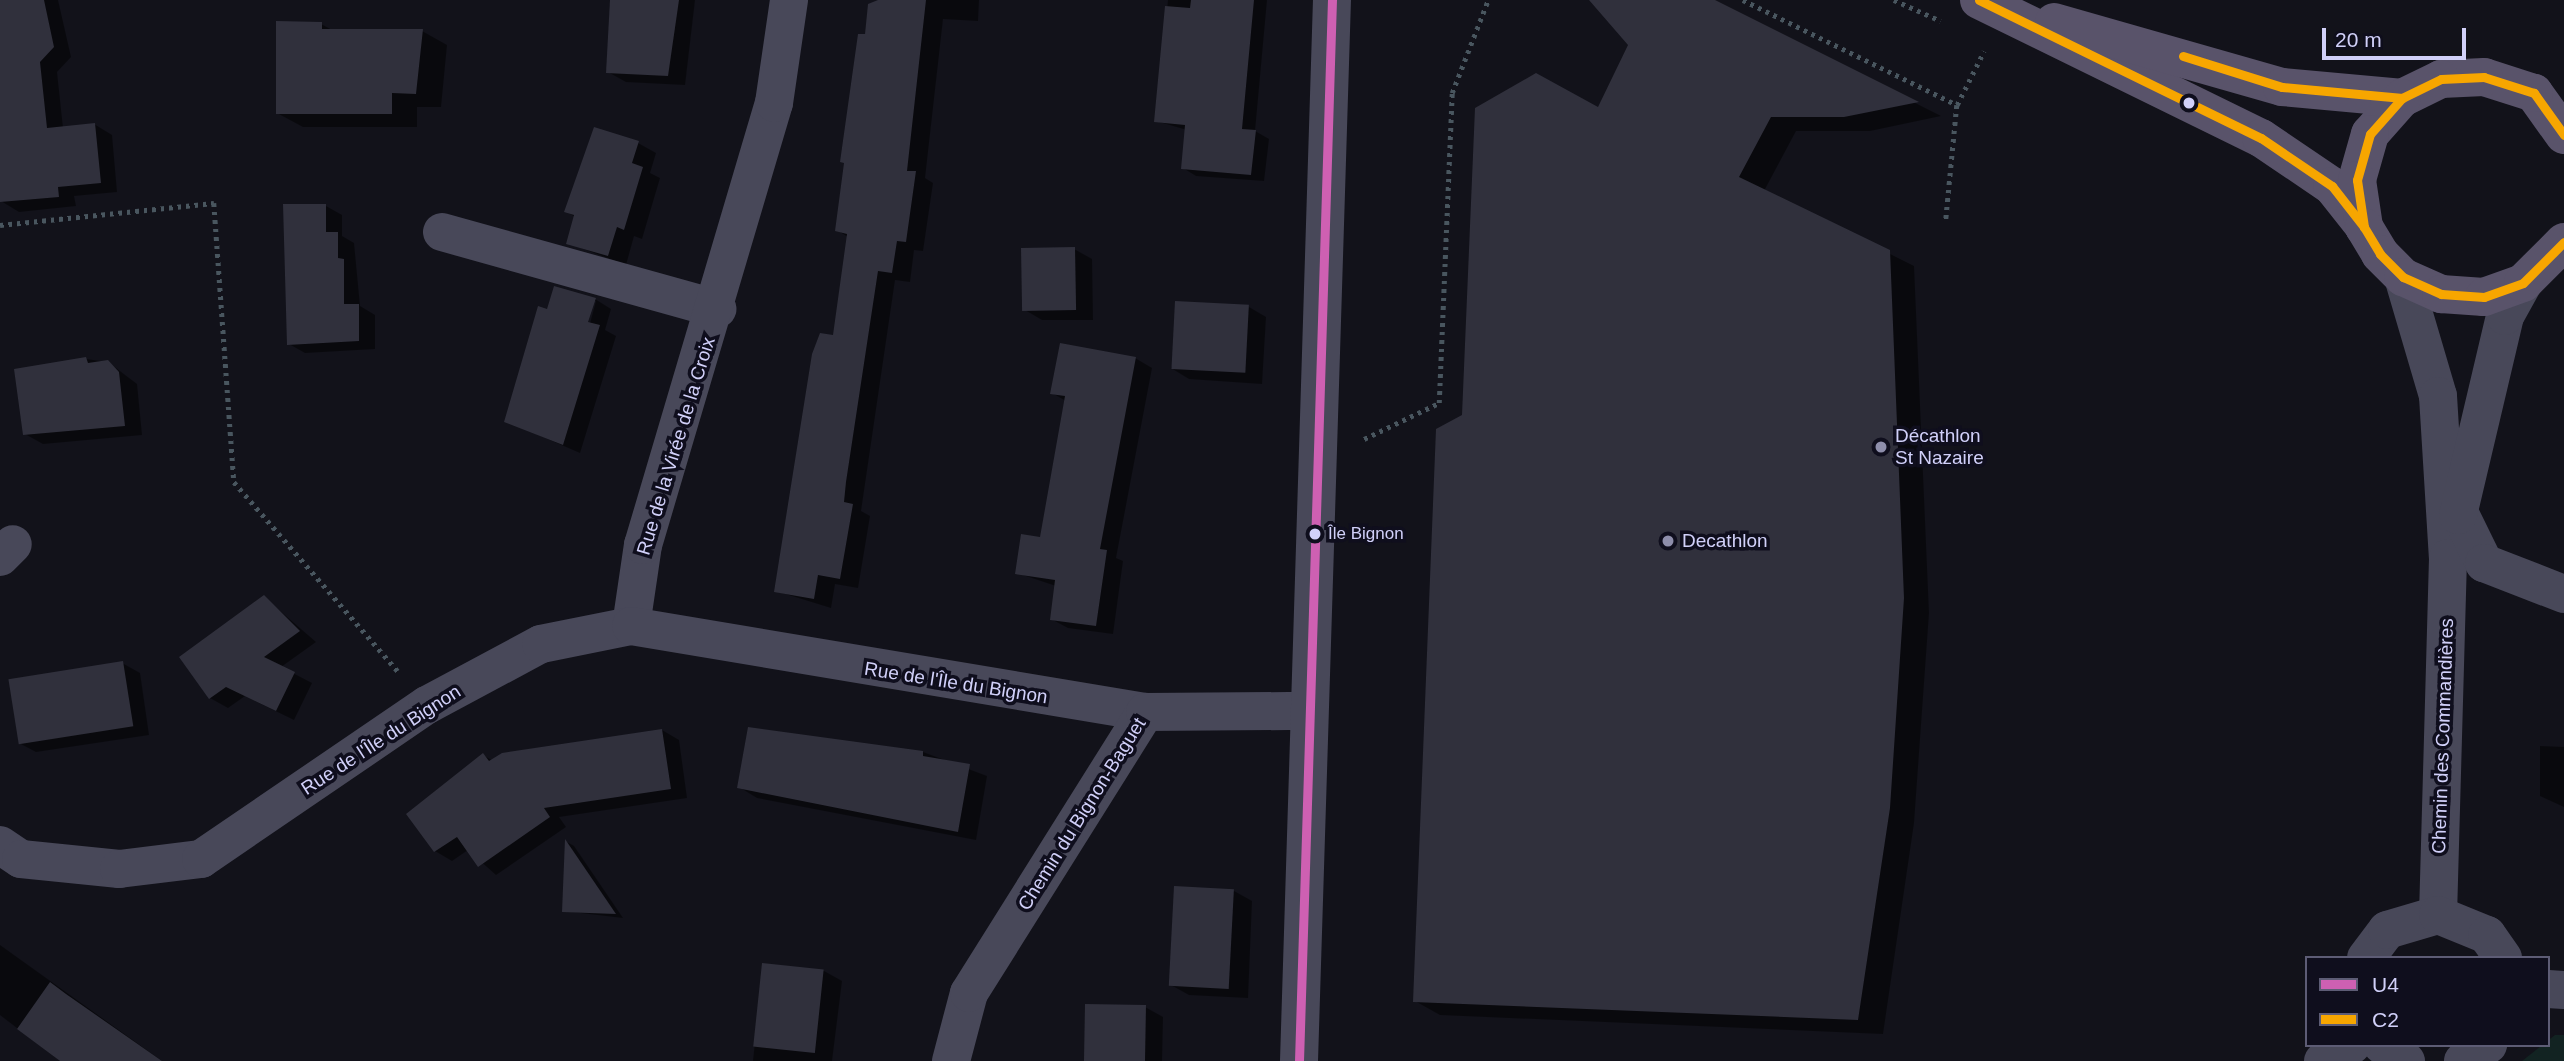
<!DOCTYPE html>
<html>
<head>
<meta charset="utf-8">
<style>
	body { margin:0 }
	#map { position:relative; width:2564px; height:1061px; overflow:hidden; background:#12121a; font-family:Helvetica,sans-serif }
	div>[style] { position:absolute }
	[style*='--x'] { left:calc(var(--x)*1px); top:calc(var(--y)*1px); width:calc(var(--w)*1px); rotate:calc(var(--a)*1deg) }
	.green>* { inset:0; background:#122322 }
	.shadow>* { inset:0; background:#0007 }
	.building>* { inset:0; background:#30303c; transform-origin:0 0 }
	.path>* { height:4.5px; margin-top:-2.25px; transform-origin:0; background:repeating-linear-gradient(90deg,#49565f 0 3.5px,transparent 0 8.5px) }
	.minor>* { height:38px; margin:-19px; padding:0 19px; transform-origin:19px; border-radius:19px; background:#484859 }
	.major>* { height:38px; margin:-19px; padding:0 19px; transform-origin:19px; border-radius:19px; background:#59536a }
	.bus-1>* { height:9px; margin:-4.5px; padding:0 4.5px; transform-origin:4.5px; border-radius:4.5px; background:#ce60b2 }
	.bus-2>* { height:9px; margin:-4.5px; padding:0 4.5px; transform-origin:4.5px; border-radius:4.5px; background:#f7a600 }
	.dots>* { width:19px; height:19px; translate:-50% -50%; box-sizing:border-box; border:4px solid #0f0e1d; border-radius:50% }
	span { translate:-50% -50%; white-space:nowrap; text-align:center; line-height:1.15; -webkit-text-stroke:7px #0f0e1d; paint-order:stroke }
	.bus-label { font-size:17px; color:#d1d0f9 }
	.left { translate:0 -50%; text-align:left }
	.poi-label { font-size:19px; color:#d1d0f9 }
	.street-label { font-size:19px; color:#d1d0f9 }
	.legend { position:absolute; left:2305px; top:956px; width:245px; height:91px; box-sizing:border-box; background:#0f0e1d; border:2px solid #5d5c75; margin:0; padding:9px 12px; list-style:none; font-size:21px; color:#d1d0f9 }
	.legend li { display:flex; align-items:center; gap:14px; height:35px }
	.legend b { width:35px; border:2px solid #5d5c75 }
	.scale { position:absolute; left:2322px; top:28px; width:144px; height:32px; box-sizing:border-box; border:4px solid #d1d0f9; border-top:0; padding-left:9px; font-size:21px; line-height:24px; white-space:nowrap; color:#d1d0f9; -webkit-text-stroke:5px #0f0e1d; paint-order:stroke }
</style>
</head>
<body>
<div id="map">
	<div class="green">
		<div style="clip-path:polygon(2555px 1035px,2564px 1035px,2564px 1061px,2522px 1061px)"></div>
	</div>
	<div class="shadow">
		<div style="clip-path:polygon(0 0,58px 0,71px 57px,57px 72px,63px 128px,94px 124px,112px 135px,117px 192px,74px 196px,76px 206px,19px 212px,1px 201px)"></div>
		<div style="clip-path:polygon(612px 0,695px 0,685px 85px,626px 82px,608px 72px)"></div>
		<div style="clip-path:polygon(880px 0,979px 0,978px 21px,943px 19px,925px 178px,933px 183px,923px 251px,914px 250px,910px 282px,895px 280px,861px 511px,870px 516px,858px 588px,835px 584px,831px 608px,776px 591px,834px 337px,848px 237px,837px 230px,866px 36px)"></div>
		<div style="clip-path:polygon(1168px 0,1267px 0,1255px 131px,1269px 139px,1264px 181px,1196px 176px,1183px 168px,1187px 130px,1156px 121px)"></div>
		<div style="clip-path:polygon(1596px 0,1711px 0,1941px 116px,1870px 131px,1796px 131px,1764px 191px,1914px 266px,1929px 613px,1914px 823px,1883px 1034px,1440px 1015px,1415px 1001px,1463px 416px,1630px 45px)"></div>
		<div style="clip-path:polygon(321px 24px,334px 31px,422px 31px,447px 45px,441px 107px,417px 107px,417px 127px,303px 127px,277px 113px)"></div>
		<div style="clip-path:polygon(638px 143px,656px 153px,650px 173px,660px 178px,642px 239px,634px 236px,626px 265px,568px 243px,575px 217px,566px 211px)"></div>
		<div style="clip-path:polygon(326px 206px,342px 215px,342px 236px,354px 243px,360px 306px,375px 315px,375px 349px,305px 353px,289px 344px)"></div>
		<div style="clip-path:polygon(1074px 249px,1092px 259px,1093px 320px,1042px 320px,1025px 310px)"></div>
		<div style="clip-path:polygon(evenodd,595px 299px,611px 309px,605px 330px,616px 336px,580px 453px,506px 421px,548px 311px,595px 299px,593px 301px,596px 301px,588px 331px,584px 330px,593px 301px)"></div>
		<div style="clip-path:polygon(1249px 307px,1266px 317px,1262px 384px,1189px 379px,1171px 368px)"></div>
		<div style="clip-path:polygon(1135px 358px,1152px 368px,1116px 558px,1123px 561px,1113px 634px,1068px 628px,1051px 619px,1056px 586px,1017px 573px,1041px 539px,1066px 401px,1052px 393px)"></div>
		<div style="clip-path:polygon(86px 359px,108px 362px,137px 384px,142px 435px,43px 444px,25px 434px)"></div>
		<div style="clip-path:polygon(264px 597px,316px 642px,281px 667px,312px 683px,294px 720px,245px 696px,228px 708px,210px 698px)"></div>
		<div style="clip-path:polygon(122px 663px,140px 673px,149px 735px,36px 752px,19px 743px)"></div>
		<div style="clip-path:polygon(662px 730px,679px 740px,687px 798px,559px 817px,566px 827px,496px 875px,468px 850px,452px 861px,435px 851px,483px 755px,493px 761px)"></div>
		<div style="clip-path:polygon(2540px 746px,2564px 747px,2564px 807px,2540px 796px)"></div>
		<div style="clip-path:polygon(923px 752px,987px 776px,976px 840px,757px 798px,739px 787px)"></div>
		<div style="clip-path:polygon(567px 842px,574px 846px,623px 918px,564px 911px)"></div>
		<div style="clip-path:polygon(1234px 891px,1252px 901px,1248px 998px,1189px 995px,1171px 985px)"></div>
		<div style="clip-path:polygon(0 945px,162px 1061px,60px 1061px,0 1015px)"></div>
		<div style="clip-path:polygon(763px 965px,824px 971px,842px 981px,832px 1061px,753px 1061px)"></div>
		<div style="clip-path:polygon(1145px 1007px,1163px 1017px,1162px 1061px,1085px 1061px)"></div>
	</div>
	<div class="building">
		<div style="clip-path:polygon(0 0,44px 0,54px 47px,40px 62px,47px 128px,95px 123px,101px 183px,58px 187px,59px 197px,0 202px)"></div>
		<div style="clip-path:polygon(610px 0,679px 0,668px 76px,606px 73px)"></div>
		<div style="clip-path:polygon(878px 0,926px 0,907px 171px,916px 171px,906px 242px,897px 241px,892px 273px,878px 271px,846px 482px,844px 502px,853px 504px,840px 579px,818px 575px,814px 599px,774px 592px,812px 354px,820px 333px,833px 335px,847px 234px,835px 231px,844px 163px,840px 162px,858px 34px,865px 34px,868px 4px)"></div>
		<div style="clip-path:polygon(1191px 0,1254px 0,1242px 129px,1256px 130px,1251px 175px,1181px 169px,1185px 125px,1154px 122px,1165px 6px,1190px 8px)"></div>
		<div style="clip-path:polygon(1589px 0,1715px 0,1919px 102px,1844px 117px,1771px 117px,1739px 177px,1890px 250px,1904px 598px,1890px 808px,1858px 1020px,1413px 1002px,1436px 429px,1462px 415px,1475px 108px,1536px 73px,1598px 107px,1628px 45px)"></div>
		<div style="clip-path:polygon(276px 21px,322px 22px,322px 29px,423px 29px,416px 94px,392px 93px,392px 114px,276px 114px)"></div>
		<div style="clip-path:polygon(594px 127px,639px 141px,632px 163px,643px 167px,624px 230px,617px 227px,608px 256px,566px 244px,574px 215px,564px 212px)"></div>
		<div style="clip-path:polygon(283px 204px,326px 204px,326px 232px,338px 232px,338px 258px,344px 259px,344px 304px,359px 304px,359px 341px,287px 345px)"></div>
		<div style="left:1075px;top:247px;width:63px;height:54px;rotate:89deg"></div>
		<div style="clip-path:polygon(554px 286px,596px 298px,588px 322px,600px 325px,563px 445px,504px 422px,538px 306px,547px 309px)"></div>
		<div style="left:1175px;top:301px;width:74px;height:68px;rotate:3deg"></div>
		<div style="clip-path:polygon(1060px 343px,1136px 357px,1100px 549px,1107px 550px,1096px 626px,1050px 620px,1055px 580px,1015px 574px,1021px 534px,1040px 537px,1065px 396px,1050px 394px)"></div>
		<div style="clip-path:polygon(86px 357px,88px 363px,108px 360px,119px 372px,125px 426px,23px 435px,14px 369px)"></div>
		<div style="clip-path:polygon(264px 595px,300px 631px,264px 657px,295px 672px,276px 711px,226px 687px,209px 699px,179px 657px)"></div>
		<div style="left:123px;top:661px;width:66px;height:116px;rotate:81deg"></div>
		<div style="clip-path:polygon(748px 727px,923px 751px,923px 756px,970px 764px,958px 832px,737px 788px)"></div>
		<div style="clip-path:polygon(662px 729px,671px 789px,544px 808px,550px 817px,478px 867px,457px 837px,434px 852px,406px 814px,483px 753px,489px 761px,502px 753px)"></div>
		<div style="clip-path:polygon(565px 839px,616px 914px,562px 912px)"></div>
		<div style="left:1174px;top:886px;width:60px;height:100px;rotate:3deg"></div>
		<div style="left:762px;top:963px;width:62px;height:84px;rotate:6deg"></div>
		<div style="clip-path:polygon(50px 982px,66px 994px,162px 1061px,60px 1061px,17px 1029px)"></div>
		<div style="left:1085px;top:1004px;width:61px;height:57px;rotate:1deg"></div>
	</div>
	<div class="path">
		<div style="--x:1743;--y:0;--w:238;--a:26.1"></div>
		<div style="--x:1957;--y:105;--w:116;--a:95.5"></div>
		<div style="--x:1894;--y:0;--w:51;--a:24.1"></div>
		<div style="--x:1957;--y:105;--w:60;--a:-63.4"></div>
		<div style="--x:0;--y:225;--w:215;--a:-5.9"></div>
		<div style="--x:214;--y:203;--w:280;--a:85.9"></div>
		<div style="--x:234;--y:482;--w:250;--a:49.1"></div>
		<div style="--x:1364;--y:439;--w:83;--a:-25.6"></div>
		<div style="--x:1439;--y:403;--w:310;--a:-87.6"></div>
		<div style="--x:1452;--y:93;--w:100;--a:-68.8"></div>
	</div>
	<div class="minor">
		<div style="--x:442;--y:232;--w:286;--a:15.6"></div>
		<div style="--x:2403;--y:277;--w:124;--a:73.6"></div>
		<div style="--x:2438;--y:396;--w:162;--a:86.5"></div>
		<div style="--x:2448;--y:558;--w:357;--a:91.6"></div>
		<div style="--x:2459;--y:512;--w:57;--a:63.9"></div>
		<div style="--x:2484;--y:563;--w:86;--a:21.2"></div>
		<div style="--x:2458;--y:515;--w:204;--a:-76.7"></div>
		<div style="--x:2505;--y:316;--w:38;--a:-61"></div>
		<div style="--x:0;--y:557;--w:18;--a:-45"></div>
		<div style="--x:631;--y:626;--w:82;--a:-81.6"></div>
		<div style="--x:643;--y:545;--w:461;--a:-73.5"></div>
		<div style="--x:774;--y:103;--w:104;--a:-81.7"></div>
		<div style="--x:0;--y:845;--w:25;--a:34"></div>
		<div style="--x:21;--y:859;--w:99;--a:5.8"></div>
		<div style="--x:119;--y:869;--w:83;--a:-7"></div>
		<div style="--x:201;--y:859;--w:273;--a:-34.3"></div>
		<div style="--x:427;--y:705;--w:129;--a:-28.2"></div>
		<div style="--x:541;--y:644;--w:92;--a:-11.3"></div>
		<div style="--x:631;--y:626;--w:521;--a:9.5"></div>
		<div style="--x:2366;--y:958;--w:35;--a:-53"></div>
		<div style="--x:2387;--y:930;--w:53;--a:-16.4"></div>
		<div style="--x:2438;--y:915;--w:53;--a:22.2"></div>
		<div style="--x:2487;--y:935;--w:28;--a:55"></div>
		<div style="--x:2548;--y:989;--w:16;--a:4"></div>
		<div style="--x:2382;--y:1045;--w:29;--a:34"></div>
		<div style="--x:951;--y:1061;--w:70;--a:-75.2"></div>
		<div style="--x:969;--y:993;--w:332;--a:-57.9"></div>
		<div style="--x:1145;--y:712;--w:163;--a:-0.4"></div>
		<div style="--x:1299;--y:1061;--w:1062;--a:-88.22"></div>
		<div style="--x:2323;--y:1061;--w:33;--a:-29"></div>
		<div style="--x:2463;--y:1061;--w:30;--a:-33"></div>
	</div>
	<div class="major">
		<div style="--x:1979;--y:0;--w:314;--a:26.1"></div>
		<div style="--x:2261;--y:138;--w:86;--a:34.1"></div>
		<div style="--x:2332;--y:186;--w:50;--a:51.5"></div>
		<div style="--x:2054;--y:22;--w:237;--a:15.9"></div>
		<div style="--x:2282;--y:87;--w:121;--a:5.2"></div>
		<div style="--x:2564;--y:135;--w:52;--a:-125.5"></div>
		<div style="--x:2534;--y:93;--w:52;--a:-162.3"></div>
		<div style="--x:2484;--y:77;--w:43;--a:177.3"></div>
		<div style="--x:2441;--y:79;--w:43;--a:154"></div>
		<div style="--x:2402;--y:98;--w:48;--a:131.6"></div>
		<div style="--x:2370;--y:134;--w:48;--a:105.8"></div>
		<div style="--x:2357;--y:180;--w:48;--a:81.5"></div>
		<div style="--x:2364;--y:227;--w:31;--a:59"></div>
		<div style="--x:2380;--y:254;--w:33;--a:45"></div>
		<div style="--x:2403;--y:277;--w:42;--a:24.1"></div>
		<div style="--x:2441;--y:294;--w:43;--a:4"></div>
		<div style="--x:2484;--y:297;--w:41;--a:-19.7"></div>
		<div style="--x:2523;--y:283;--w:58;--a:-45"></div>
	</div>
	<div class="bus-1">
		<div style="--x:1299;--y:1061;--w:1062;--a:-88.22"></div>
	</div>
	<div class="bus-2">
		<div style="--x:1979;--y:0;--w:314;--a:26.1"></div>
		<div style="--x:2261;--y:138;--w:86;--a:34.1"></div>
		<div style="--x:2332;--y:186;--w:52;--a:52"></div>
		<div style="--x:2183;--y:56;--w:104;--a:17.4"></div>
		<div style="--x:2282;--y:87;--w:121;--a:5.2"></div>
		<div style="--x:2564;--y:135;--w:52;--a:-125.5"></div>
		<div style="--x:2534;--y:93;--w:52;--a:-162.3"></div>
		<div style="--x:2484;--y:77;--w:43;--a:177.3"></div>
		<div style="--x:2441;--y:79;--w:43;--a:154"></div>
		<div style="--x:2402;--y:98;--w:48;--a:131.6"></div>
		<div style="--x:2370;--y:134;--w:48;--a:105.8"></div>
		<div style="--x:2357;--y:180;--w:48;--a:81.5"></div>
		<div style="--x:2364;--y:227;--w:31;--a:59"></div>
		<div style="--x:2380;--y:254;--w:33;--a:45"></div>
		<div style="--x:2403;--y:277;--w:42;--a:24.1"></div>
		<div style="--x:2441;--y:294;--w:43;--a:4"></div>
		<div style="--x:2484;--y:297;--w:41;--a:-19.7"></div>
		<div style="--x:2523;--y:283;--w:58;--a:-45"></div>
	</div>
	<div class="dots">
		<div style="left:2189px;top:103px;background:#d1d0f9"></div>
		<div style="left:1881px;top:447px;background:#8e8eab"></div>
		<div style="left:1315px;top:534px;background:#d1d0f9"></div>
		<div style="left:1668px;top:541px;background:#8e8eab"></div>
	</div>
	<div class="bus-label">
		<span class="left" style="left:1328px;top:534px">Île Bignon</span>
	</div>
	<div class="poi-label">
		<span class="left" style="left:1895px;top:447px">Décathlon<br>St Nazaire</span>
		<span class="left" style="left:1682px;top:541px">Decathlon</span>
	</div>
	<div class="street-label">
		<span style="left:676px;top:446px;rotate:-73deg">Rue de la Virée de la Croix</span>
		<span style="left:956px;top:683px;rotate:9deg">Rue de l'Île du Bignon</span>
		<span style="left:2443px;top:736px;rotate:-88deg">Chemin des Commandières</span>
		<span style="left:381px;top:740px;rotate:-33deg">Rue de l'Île du Bignon</span>
		<span style="left:1082px;top:814px;rotate:-58deg">Chemin du Bignon-Baguet</span>
	</div>
	<ul class="legend">
	<li><b style="height:9px;background:#ce60b2"></b>U4</li>
	<li><b style="height:9px;background:#f7a600"></b>C2</li>
	</ul>
	<div class="scale">20 m</div>
</div>
</body>
</html>
